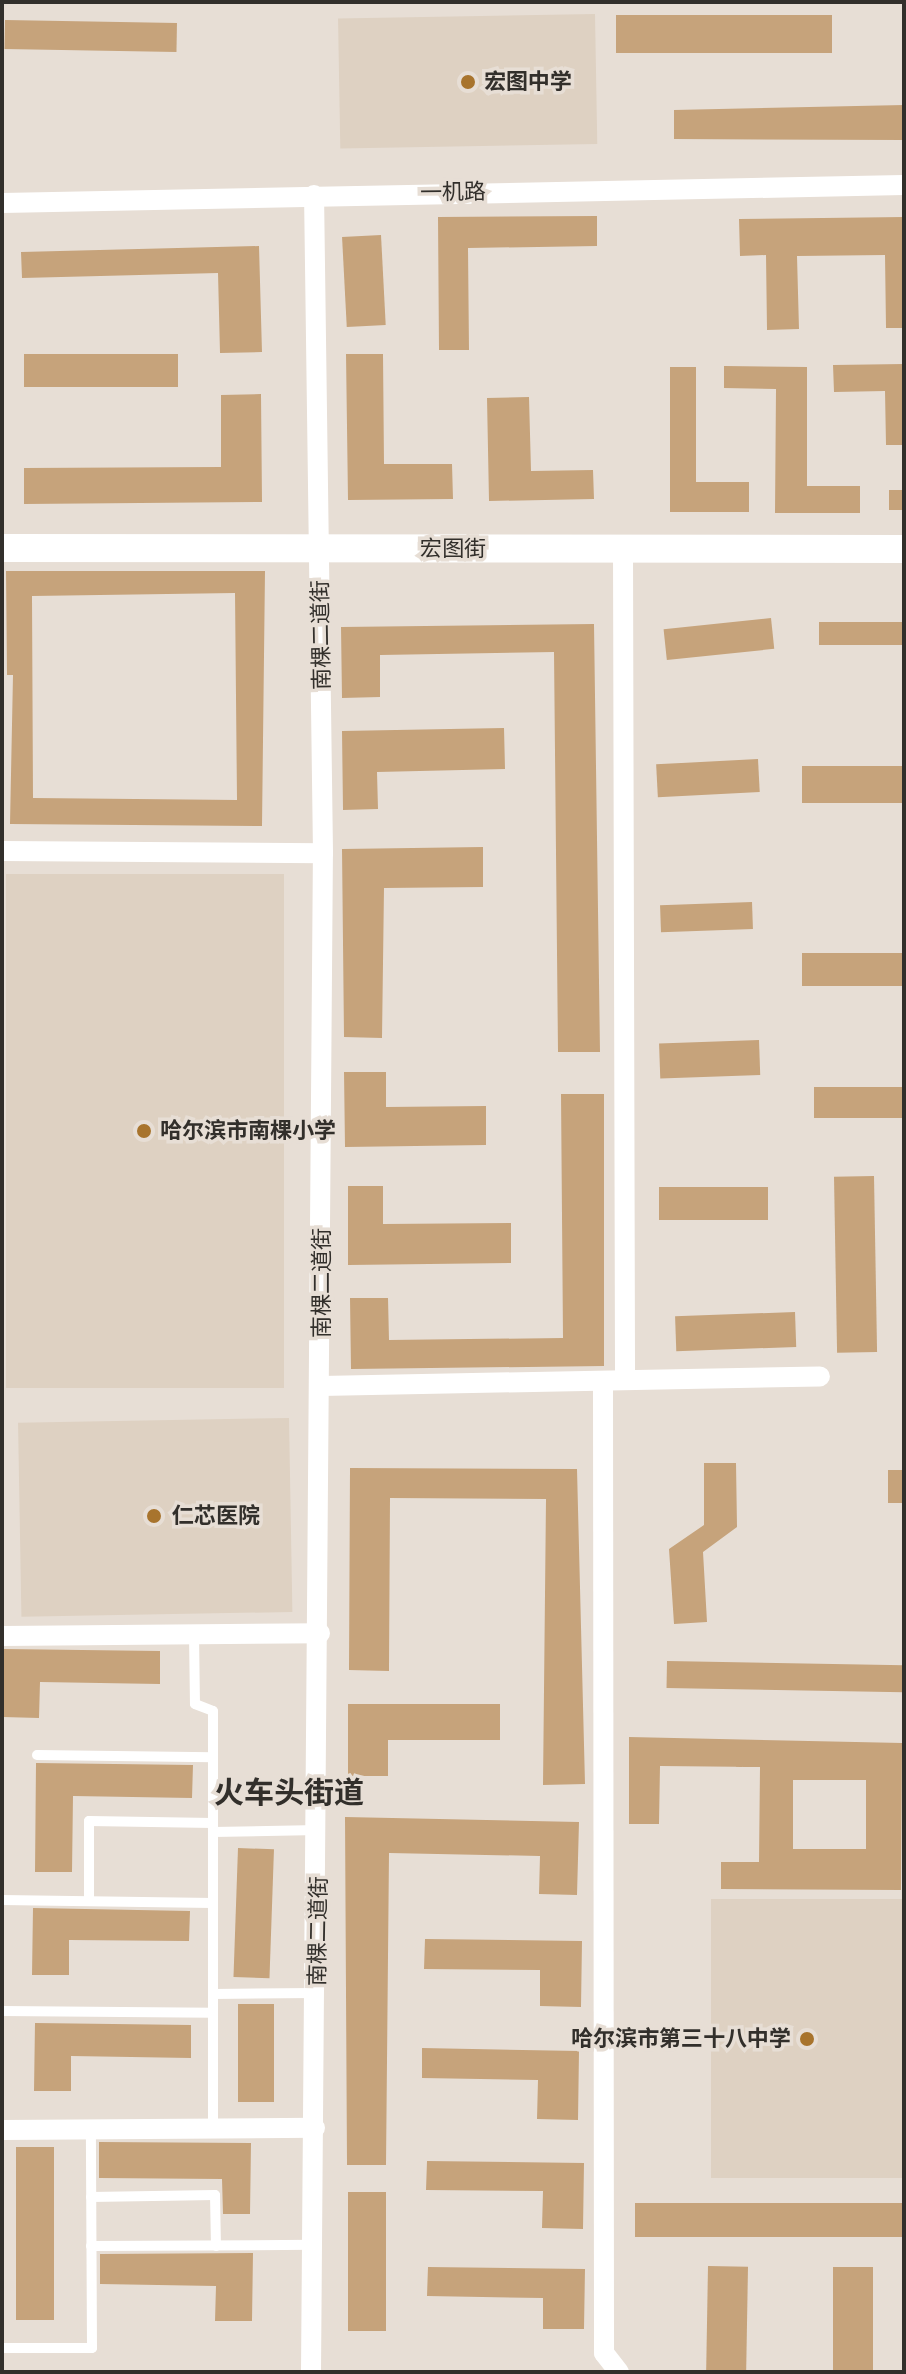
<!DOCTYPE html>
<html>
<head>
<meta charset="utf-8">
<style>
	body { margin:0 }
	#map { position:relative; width:906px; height:2374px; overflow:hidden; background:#e7ded5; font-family:Helvetica,"Noto Sans SC",sans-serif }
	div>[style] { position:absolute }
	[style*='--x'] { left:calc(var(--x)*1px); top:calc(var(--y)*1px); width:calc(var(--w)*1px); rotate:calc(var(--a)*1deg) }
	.built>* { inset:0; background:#ded1c2; transform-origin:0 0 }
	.building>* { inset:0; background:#c6a37b; transform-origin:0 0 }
	.lane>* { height:10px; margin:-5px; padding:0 5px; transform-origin:5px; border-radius:5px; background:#fff }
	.street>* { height:20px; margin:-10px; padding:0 10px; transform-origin:10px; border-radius:10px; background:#fff }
	.secondary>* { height:28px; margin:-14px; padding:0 14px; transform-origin:14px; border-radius:14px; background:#fff }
	.dots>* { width:22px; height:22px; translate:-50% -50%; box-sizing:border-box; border:4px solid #e7ded5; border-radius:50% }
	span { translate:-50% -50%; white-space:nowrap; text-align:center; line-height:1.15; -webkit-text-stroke:7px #e7ded5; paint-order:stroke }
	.poi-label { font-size:22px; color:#322f2b; font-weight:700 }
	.left { translate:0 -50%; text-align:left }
	.right { translate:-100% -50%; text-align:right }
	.street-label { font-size:22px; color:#322f2b }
	.district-label { font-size:30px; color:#322f2b; font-weight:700 }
	.frame { position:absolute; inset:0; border:4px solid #322f2b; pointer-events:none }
</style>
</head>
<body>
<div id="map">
	<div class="built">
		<div style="left:595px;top:14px;width:130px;height:257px;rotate:89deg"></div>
		<div style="left:6px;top:874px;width:278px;height:514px"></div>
		<div style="left:289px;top:1418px;width:194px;height:271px;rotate:89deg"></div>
		<div style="left:711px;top:1899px;width:193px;height:279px"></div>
	</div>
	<div class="building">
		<div style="left:832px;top:15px;width:38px;height:216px;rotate:90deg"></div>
		<div style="left:5px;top:20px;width:172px;height:29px;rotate:1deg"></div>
		<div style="clip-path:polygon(904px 105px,904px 140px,674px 139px,674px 110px)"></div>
		<div style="clip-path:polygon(597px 216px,597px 246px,468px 248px,469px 350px,439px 350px,438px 217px)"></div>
		<div style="clip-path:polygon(904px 217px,904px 328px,886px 328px,885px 255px,797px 256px,799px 329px,767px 330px,766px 255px,740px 256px,739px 219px)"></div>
		<div style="left:381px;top:235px;width:90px;height:39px;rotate:87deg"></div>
		<div style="clip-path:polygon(259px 246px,262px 352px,220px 353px,218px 273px,22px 278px,21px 252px)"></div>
		<div style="left:178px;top:354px;width:33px;height:154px;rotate:90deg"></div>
		<div style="clip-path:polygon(346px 354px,383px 354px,384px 464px,452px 464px,453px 499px,348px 500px)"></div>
		<div style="clip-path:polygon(904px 364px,904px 445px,886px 445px,885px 391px,834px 392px,833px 365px)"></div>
		<div style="clip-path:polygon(724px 366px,807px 367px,807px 486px,860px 486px,860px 513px,775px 513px,776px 389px,724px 388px)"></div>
		<div style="clip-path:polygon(670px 367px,696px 367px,696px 482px,749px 482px,749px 512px,670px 512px)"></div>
		<div style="clip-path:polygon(261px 394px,262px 502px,24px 504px,24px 468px,221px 467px,221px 395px)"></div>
		<div style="clip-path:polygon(529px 397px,531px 471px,593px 470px,594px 499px,489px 501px,487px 398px)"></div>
		<div style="left:889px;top:490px;width:15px;height:20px"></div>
		<div style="clip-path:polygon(evenodd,6px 571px,265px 571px,262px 826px,10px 824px,13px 675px,7px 675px,6px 571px,235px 593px,237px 800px,33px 798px,32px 596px,235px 593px)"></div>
		<div style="left:771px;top:618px;width:31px;height:108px;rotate:84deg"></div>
		<div style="left:819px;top:622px;width:85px;height:23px"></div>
		<div style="clip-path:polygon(594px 624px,600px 1052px,558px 1052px,554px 652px,380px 655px,380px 697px,342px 698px,341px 627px)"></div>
		<div style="clip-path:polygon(504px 728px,505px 769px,377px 772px,378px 809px,343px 810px,342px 731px)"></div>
		<div style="left:758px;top:759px;width:33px;height:102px;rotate:87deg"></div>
		<div style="left:904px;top:766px;width:37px;height:102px;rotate:90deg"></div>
		<div style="clip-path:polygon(483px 847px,483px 887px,384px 888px,382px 1038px,344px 1037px,342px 849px)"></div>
		<div style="left:752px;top:902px;width:27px;height:92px;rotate:88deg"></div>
		<div style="left:904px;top:953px;width:33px;height:102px;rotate:90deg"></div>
		<div style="left:759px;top:1040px;width:35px;height:100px;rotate:88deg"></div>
		<div style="clip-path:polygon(344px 1072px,386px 1072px,386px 1107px,486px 1106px,486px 1145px,345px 1147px)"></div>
		<div style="left:904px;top:1087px;width:31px;height:90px;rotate:90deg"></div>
		<div style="clip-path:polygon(561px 1094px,604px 1094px,604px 1366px,351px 1369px,350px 1298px,388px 1298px,389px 1340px,563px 1338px)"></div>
		<div style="left:874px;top:1176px;width:176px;height:40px;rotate:89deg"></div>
		<div style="clip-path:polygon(348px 1186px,383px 1186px,383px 1224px,511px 1223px,511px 1263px,348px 1265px)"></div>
		<div style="left:768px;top:1187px;width:33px;height:109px;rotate:90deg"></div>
		<div style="left:795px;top:1312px;width:35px;height:120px;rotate:88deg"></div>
		<div style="clip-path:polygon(704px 1463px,736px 1463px,737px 1527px,703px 1552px,707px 1622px,674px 1624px,669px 1549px,704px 1525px)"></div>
		<div style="clip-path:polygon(350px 1468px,577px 1469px,585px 1784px,543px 1785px,546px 1499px,390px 1498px,389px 1671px,349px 1670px)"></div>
		<div style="left:888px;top:1470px;width:16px;height:33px"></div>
		<div style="clip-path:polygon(4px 1649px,160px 1651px,160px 1684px,40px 1682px,39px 1718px,3px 1717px)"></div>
		<div style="left:667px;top:1661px;width:237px;height:27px;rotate:1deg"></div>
		<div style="clip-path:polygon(348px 1704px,500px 1704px,500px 1740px,388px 1740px,388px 1776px,348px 1776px)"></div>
		<div style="clip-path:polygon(evenodd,629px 1737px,902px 1743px,901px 1890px,721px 1889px,721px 1862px,759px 1862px,760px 1767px,660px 1766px,659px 1824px,629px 1824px,629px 1737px,793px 1780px,866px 1780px,866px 1849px,793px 1849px,793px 1780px)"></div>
		<div style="clip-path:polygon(36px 1763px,193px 1765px,192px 1798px,73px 1796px,72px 1872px,35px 1872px)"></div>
		<div style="clip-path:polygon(345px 1817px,579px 1822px,577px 1895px,539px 1894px,540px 1856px,389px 1853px,386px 2165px,347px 2165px)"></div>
		<div style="left:238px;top:1848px;width:36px;height:129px;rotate:2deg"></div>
		<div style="clip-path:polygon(33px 1908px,190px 1911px,189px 1941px,69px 1940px,69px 1975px,32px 1975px)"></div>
		<div style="clip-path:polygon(425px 1939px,582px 1941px,581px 2007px,540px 2006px,540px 1970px,424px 1969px)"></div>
		<div style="left:238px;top:2004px;width:36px;height:98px"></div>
		<div style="clip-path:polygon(35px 2023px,191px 2025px,191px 2058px,71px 2056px,71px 2091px,34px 2091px)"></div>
		<div style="clip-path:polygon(422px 2048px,579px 2051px,578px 2120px,537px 2119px,538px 2080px,422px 2078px)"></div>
		<div style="clip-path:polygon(99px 2142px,251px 2143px,250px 2214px,223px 2214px,222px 2179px,99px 2178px)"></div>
		<div style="left:16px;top:2147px;width:38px;height:173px"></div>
		<div style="clip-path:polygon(427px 2161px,584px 2163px,583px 2229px,542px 2228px,543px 2191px,426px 2190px)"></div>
		<div style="left:348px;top:2192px;width:38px;height:139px"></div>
		<div style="left:635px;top:2203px;width:269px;height:34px"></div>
		<div style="clip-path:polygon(253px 2253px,252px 2321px,215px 2321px,216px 2286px,100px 2284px,100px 2254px)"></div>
		<div style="left:708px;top:2266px;width:40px;height:106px;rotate:1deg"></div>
		<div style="clip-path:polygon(428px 2267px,585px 2269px,584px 2329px,543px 2329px,543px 2298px,427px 2296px)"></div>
		<div style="left:833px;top:2267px;width:40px;height:105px"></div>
	</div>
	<div class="lane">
		<div style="--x:194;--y:1634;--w:70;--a:89.2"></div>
		<div style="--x:195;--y:1704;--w:19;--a:21"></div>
		<div style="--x:213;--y:1711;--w:418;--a:90"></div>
		<div style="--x:37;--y:1755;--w:176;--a:0.7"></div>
		<div style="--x:213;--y:1832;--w:106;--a:-1.1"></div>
		<div style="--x:2;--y:1900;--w:211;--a:0.8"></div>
		<div style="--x:89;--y:1901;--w:80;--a:-90"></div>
		<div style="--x:89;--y:1821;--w:124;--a:0.9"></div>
		<div style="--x:213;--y:1994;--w:102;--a:-0.6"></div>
		<div style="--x:2;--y:2011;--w:211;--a:0.5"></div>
		<div style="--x:91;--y:2197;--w:124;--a:-0.9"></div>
		<div style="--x:215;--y:2195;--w:51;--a:88.9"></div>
		<div style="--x:91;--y:2246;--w:222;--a:-0.3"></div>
		<div style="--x:2;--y:2348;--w:90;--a:0"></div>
		<div style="--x:92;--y:2348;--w:218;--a:-90.3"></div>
	</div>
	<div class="street">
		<div style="--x:2;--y:203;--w:902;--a:-1.14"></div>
		<div style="--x:623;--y:549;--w:831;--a:89.86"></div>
		<div style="--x:2;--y:851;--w:321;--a:0.4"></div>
		<div style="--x:603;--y:1381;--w:972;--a:89.94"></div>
		<div style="--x:604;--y:2353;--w:24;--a:52"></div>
		<div style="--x:321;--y:1386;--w:499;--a:-1.1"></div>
		<div style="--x:2;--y:1636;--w:318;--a:-0.5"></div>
		<div style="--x:2;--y:2130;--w:313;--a:-0.4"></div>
		<div style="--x:311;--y:2372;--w:1519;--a:-89.55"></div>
		<div style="--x:323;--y:853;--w:658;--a:-90.78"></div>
	</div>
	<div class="secondary">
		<div style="--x:2;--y:548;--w:902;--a:0.06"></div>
	</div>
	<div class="dots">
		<div style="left:468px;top:82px;background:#a8742d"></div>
		<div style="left:144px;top:1131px;background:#a8742d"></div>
		<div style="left:154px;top:1516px;background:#a8742d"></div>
		<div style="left:807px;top:2039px;background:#a8742d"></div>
	</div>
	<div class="poi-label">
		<span class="left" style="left:484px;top:82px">宏图中学</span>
		<span class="left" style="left:160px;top:1131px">哈尔滨市南棵小学</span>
		<span class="left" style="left:172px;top:1516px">仁芯医院</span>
		<span class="right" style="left:791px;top:2039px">哈尔滨市第三十八中学</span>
	</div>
	<div class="street-label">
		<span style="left:453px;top:192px;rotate:-1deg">一机路</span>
		<span style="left:453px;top:549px">宏图街</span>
		<span style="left:321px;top:635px;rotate:-91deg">南棵二道街</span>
		<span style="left:322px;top:1283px;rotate:-90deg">南棵二道街</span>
		<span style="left:318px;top:1931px;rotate:-89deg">南棵二道街</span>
	</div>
	<div class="district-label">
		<span style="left:289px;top:1793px">火车头街道</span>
	</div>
	<div class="frame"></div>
</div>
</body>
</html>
